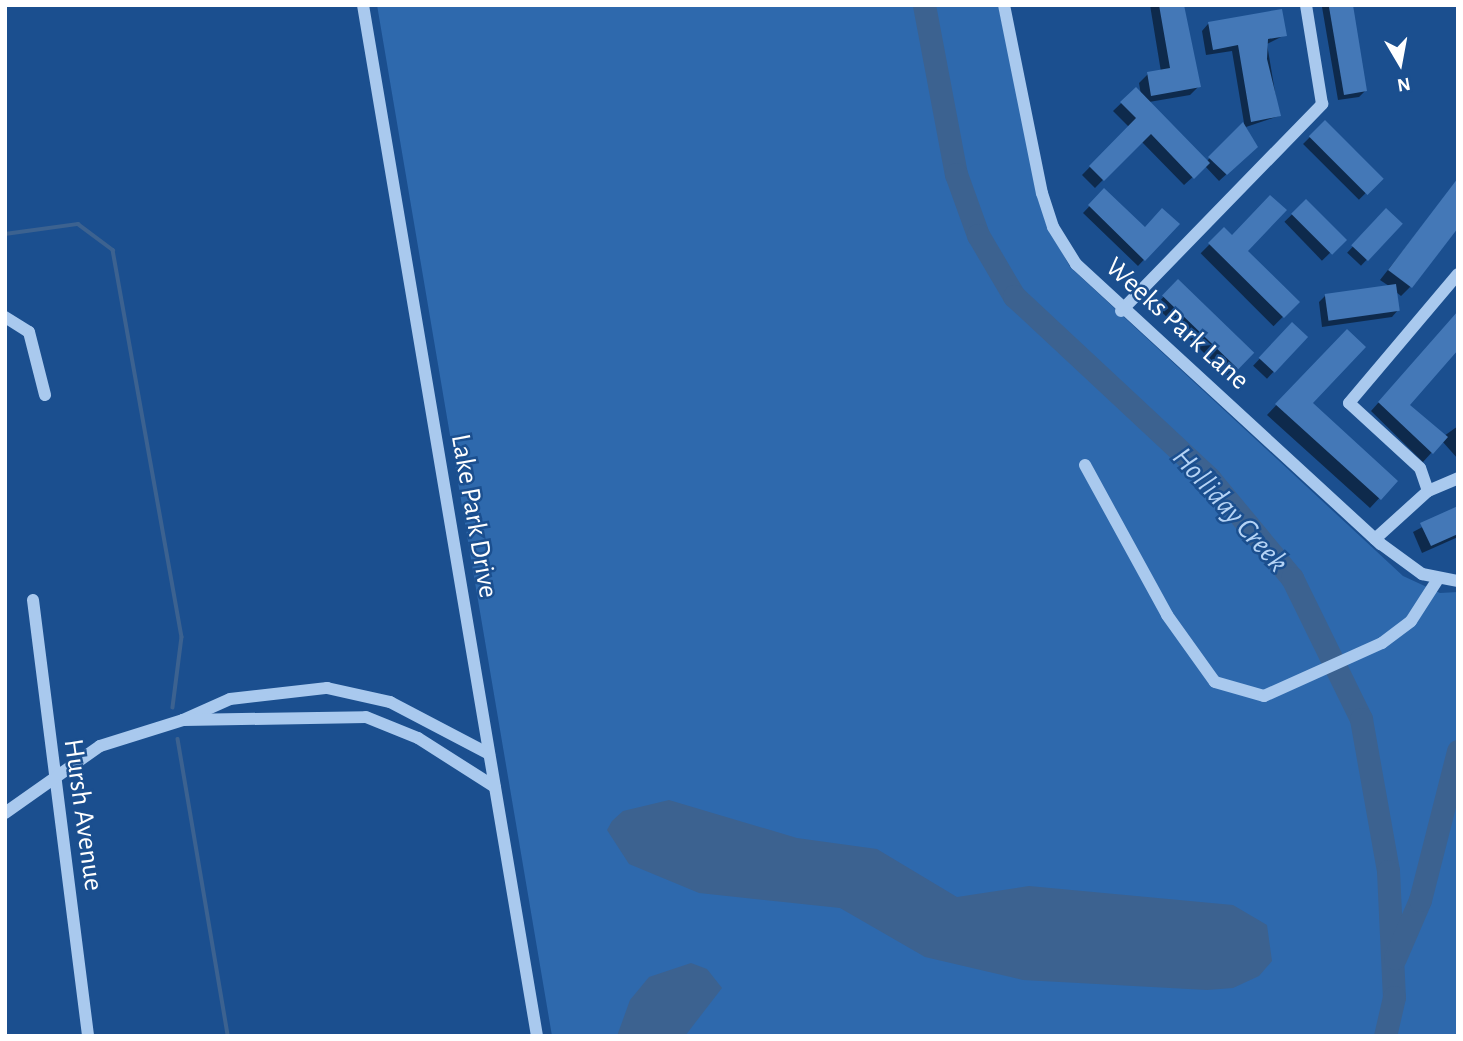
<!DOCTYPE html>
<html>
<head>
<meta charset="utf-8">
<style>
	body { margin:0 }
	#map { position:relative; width:1463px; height:1041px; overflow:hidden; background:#1b4f8f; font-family:"Alegreya Sans",sans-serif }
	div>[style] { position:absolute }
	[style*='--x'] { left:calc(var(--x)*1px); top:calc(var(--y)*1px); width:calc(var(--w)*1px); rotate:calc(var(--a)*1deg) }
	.green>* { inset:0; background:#2e69ad }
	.water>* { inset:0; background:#3c6290 }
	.shadow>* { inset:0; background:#0007; transform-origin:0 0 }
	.stream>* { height:3.5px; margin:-1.75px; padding:0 1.75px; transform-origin:1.75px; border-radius:1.75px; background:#3c6290 }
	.river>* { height:23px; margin:-11.5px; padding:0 11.5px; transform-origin:11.5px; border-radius:11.5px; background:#3c6290 }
	.building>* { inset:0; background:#4478b7; transform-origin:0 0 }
	.minor>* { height:12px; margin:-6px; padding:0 6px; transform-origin:6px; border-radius:6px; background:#a9c9ee }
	span { translate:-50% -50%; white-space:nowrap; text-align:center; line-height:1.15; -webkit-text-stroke:5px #1b4f8f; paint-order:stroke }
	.street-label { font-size:28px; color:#fff }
	.water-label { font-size:30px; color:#b5d3f5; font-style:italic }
	.frame { position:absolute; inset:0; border:7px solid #fff; pointer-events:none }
	.north { position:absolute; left:1365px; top:28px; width:70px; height:70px; -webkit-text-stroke:5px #1b4f8f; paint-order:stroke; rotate:170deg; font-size:19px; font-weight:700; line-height:28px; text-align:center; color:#fff }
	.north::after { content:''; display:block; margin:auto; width:24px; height:32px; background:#fff; clip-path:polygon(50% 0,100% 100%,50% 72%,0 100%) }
</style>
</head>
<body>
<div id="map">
	<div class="green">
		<div style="clip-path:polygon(377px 5px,998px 5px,1045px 221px,1070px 267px,1403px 576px,1440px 593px,1458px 592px,1458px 1036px,552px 1036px)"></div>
	</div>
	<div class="water">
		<div style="clip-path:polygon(669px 800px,797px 838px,877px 849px,957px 897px,1029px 886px,1233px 905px,1267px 925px,1272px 961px,1259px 976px,1233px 988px,1207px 990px,1023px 980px,925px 957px,840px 908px,699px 893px,629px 864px,607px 830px,612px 821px,623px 811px)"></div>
		<div style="clip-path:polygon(691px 963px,707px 969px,722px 988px,685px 1036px,617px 1036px,630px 1000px,649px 977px)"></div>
	</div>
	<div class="shadow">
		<div style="clip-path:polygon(1150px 5px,1183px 5px,1199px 86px,1190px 95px,1149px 102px,1206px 162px,1244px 123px,1232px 51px,1206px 55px,1202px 31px,1208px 24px,1285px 35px,1267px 44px,1279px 116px,1246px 127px,1256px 147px,1219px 181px,1205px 166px,1184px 185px,1141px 141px,1095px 188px,1082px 175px,1129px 127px,1113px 111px,1136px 89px,1141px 95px,1139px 83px,1148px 74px,1161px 72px)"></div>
		<div style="clip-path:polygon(1308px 5px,1351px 5px,1366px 90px,1359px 97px,1338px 100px,1322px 7px)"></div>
		<div style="left:1325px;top:122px;width:79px;height:31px;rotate:45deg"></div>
		<div style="clip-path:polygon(1453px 187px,1410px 287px,1401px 296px,1396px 292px,1398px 310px,1392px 317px,1322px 327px,1319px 302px,1325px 296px,1389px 286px,1380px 280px)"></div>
		<div style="clip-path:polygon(1104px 191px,1145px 229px,1177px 224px,1138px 266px,1083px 213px)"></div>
		<div style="left:1306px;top:201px;width:54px;height:30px;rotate:46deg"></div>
		<div style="left:1386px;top:211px;width:19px;height:57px;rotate:43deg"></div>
		<div style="left:1224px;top:230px;width:103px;height:33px;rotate:45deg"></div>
		<div style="left:1178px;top:282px;width:102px;height:33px;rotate:44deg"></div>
		<div style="clip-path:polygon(1458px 313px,1408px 405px,1444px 436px,1458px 426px,1458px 459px,1442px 441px,1423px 462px,1371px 411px)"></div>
		<div style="left:1292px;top:324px;width:19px;height:57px;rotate:43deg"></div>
		<div style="clip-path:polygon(1347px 331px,1310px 403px,1395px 481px,1370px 508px,1267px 415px)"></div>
		<div style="clip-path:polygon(1458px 508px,1458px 537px,1422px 553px,1413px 532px)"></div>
	</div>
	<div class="stream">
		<div style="--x:5;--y:234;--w:74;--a:-7.8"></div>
		<div style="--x:78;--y:224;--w:44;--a:36.6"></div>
		<div style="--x:113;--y:250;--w:393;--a:79.9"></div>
		<div style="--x:182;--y:637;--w:71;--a:97.3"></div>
		<div style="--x:178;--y:739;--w:301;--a:80.4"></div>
	</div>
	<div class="river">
		<div style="--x:924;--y:5;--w:172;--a:79.3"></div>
		<div style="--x:956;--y:174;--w:65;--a:70.2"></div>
		<div style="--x:978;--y:235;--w:71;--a:59.5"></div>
		<div style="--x:1014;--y:296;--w:268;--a:43"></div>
		<div style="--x:1210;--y:479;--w:129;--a:50.4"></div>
		<div style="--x:1292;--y:578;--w:157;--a:63.9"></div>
		<div style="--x:1361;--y:719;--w:154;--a:79.9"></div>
		<div style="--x:1388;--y:871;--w:126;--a:87.3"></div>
		<div style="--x:1394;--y:997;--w:40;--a:103"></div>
		<div style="--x:1395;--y:958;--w:63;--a:-66.7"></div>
		<div style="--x:1420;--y:900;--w:154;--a:-75.7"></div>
	</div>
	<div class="building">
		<div style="clip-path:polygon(1159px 5px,1184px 5px,1201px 87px,1151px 96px,1147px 72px,1170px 68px)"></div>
		<div style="clip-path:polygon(1343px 5px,1353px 5px,1367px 91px,1344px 95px,1329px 7px)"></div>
		<div style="clip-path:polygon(1282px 9px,1287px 36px,1268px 39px,1267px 59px,1281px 116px,1251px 122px,1238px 45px,1213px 50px,1208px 22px)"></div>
		<div style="clip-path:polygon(1136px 87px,1210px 163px,1194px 179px,1151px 134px,1104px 181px,1089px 166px,1136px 118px,1120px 102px)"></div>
		<div style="left:1325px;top:120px;width:83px;height:23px;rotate:45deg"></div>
		<div style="clip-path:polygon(1243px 122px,1258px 147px,1227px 175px,1208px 157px)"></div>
		<div style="clip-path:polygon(1458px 178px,1458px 228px,1412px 288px,1388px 270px)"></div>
		<div style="clip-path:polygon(1104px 188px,1145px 227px,1162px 208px,1180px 224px,1145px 261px,1088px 205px)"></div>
		<div style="clip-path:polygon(1270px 195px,1287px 210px,1248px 251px,1300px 302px,1284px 318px,1208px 243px,1224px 227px,1232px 235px)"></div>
		<div style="left:1306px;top:199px;width:58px;height:21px;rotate:45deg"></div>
		<div style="left:1386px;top:208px;width:23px;height:51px;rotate:43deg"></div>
		<div style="left:1178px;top:279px;width:106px;height:23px;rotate:44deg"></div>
		<div style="left:1396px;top:284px;width:27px;height:72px;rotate:82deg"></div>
		<div style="clip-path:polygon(1458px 311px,1458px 350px,1410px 405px,1448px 437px,1433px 454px,1378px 402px)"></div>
		<div style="left:1292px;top:322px;width:22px;height:49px;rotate:43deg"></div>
		<div style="clip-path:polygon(1347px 329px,1366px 347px,1313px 403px,1398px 481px,1381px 500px,1275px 404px)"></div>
		<div style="clip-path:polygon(1458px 506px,1458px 534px,1431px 546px,1420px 523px)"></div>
	</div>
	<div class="minor">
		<div style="--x:363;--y:5;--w:1046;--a:80.42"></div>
		<div style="--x:1004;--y:5;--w:192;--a:78.6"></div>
		<div style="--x:1042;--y:193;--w:36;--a:72"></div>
		<div style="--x:1053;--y:227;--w:44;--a:58.1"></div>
		<div style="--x:1076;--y:264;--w:414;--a:42.6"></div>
		<div style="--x:1381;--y:544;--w:51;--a:36.2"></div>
		<div style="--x:1422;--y:574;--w:37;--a:11"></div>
		<div style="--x:1121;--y:311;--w:289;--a:-45.8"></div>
		<div style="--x:1322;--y:104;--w:100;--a:-99.2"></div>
		<div style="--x:5;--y:317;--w:28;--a:32"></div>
		<div style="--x:29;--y:332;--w:65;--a:75.7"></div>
		<div style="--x:1085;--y:465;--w:171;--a:61.3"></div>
		<div style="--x:1167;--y:615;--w:82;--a:54.4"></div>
		<div style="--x:1215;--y:682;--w:51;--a:15.9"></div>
		<div style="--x:1264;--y:696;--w:129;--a:-24.2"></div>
		<div style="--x:1382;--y:643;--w:36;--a:-37"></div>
		<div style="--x:1411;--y:621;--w:50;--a:-57.3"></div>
		<div style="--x:1428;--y:491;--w:24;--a:-109"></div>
		<div style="--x:1420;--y:468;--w:96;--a:-137.5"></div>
		<div style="--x:1349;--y:403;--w:169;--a:-49.8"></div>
		<div style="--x:1375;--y:539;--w:72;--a:-42.2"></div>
		<div style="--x:1428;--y:491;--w:33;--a:-23"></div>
		<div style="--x:33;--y:600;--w:439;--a:82.8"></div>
		<div style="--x:183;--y:720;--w:51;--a:-24.1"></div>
		<div style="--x:230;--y:699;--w:98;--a:-6.5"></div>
		<div style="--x:327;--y:688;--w:65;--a:12.5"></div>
		<div style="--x:390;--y:702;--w:112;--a:27.7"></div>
		<div style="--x:5;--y:813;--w:116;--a:-35.2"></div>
		<div style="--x:100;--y:746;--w:87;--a:-17.4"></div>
		<div style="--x:183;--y:720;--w:183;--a:-0.9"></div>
		<div style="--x:366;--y:717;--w:56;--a:22"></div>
		<div style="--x:418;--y:738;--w:91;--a:32.5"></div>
	</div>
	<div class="street-label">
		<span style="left:1177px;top:324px;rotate:42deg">Weeks Park Lane</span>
		<span style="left:474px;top:516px;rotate:80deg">Lake Park Drive</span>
		<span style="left:83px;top:815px;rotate:82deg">Hursh Avenue</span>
	</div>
	<div class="water-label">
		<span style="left:1230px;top:510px;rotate:48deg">Holliday Creek</span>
	</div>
	<div class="frame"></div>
	<div class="north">N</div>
</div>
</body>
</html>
